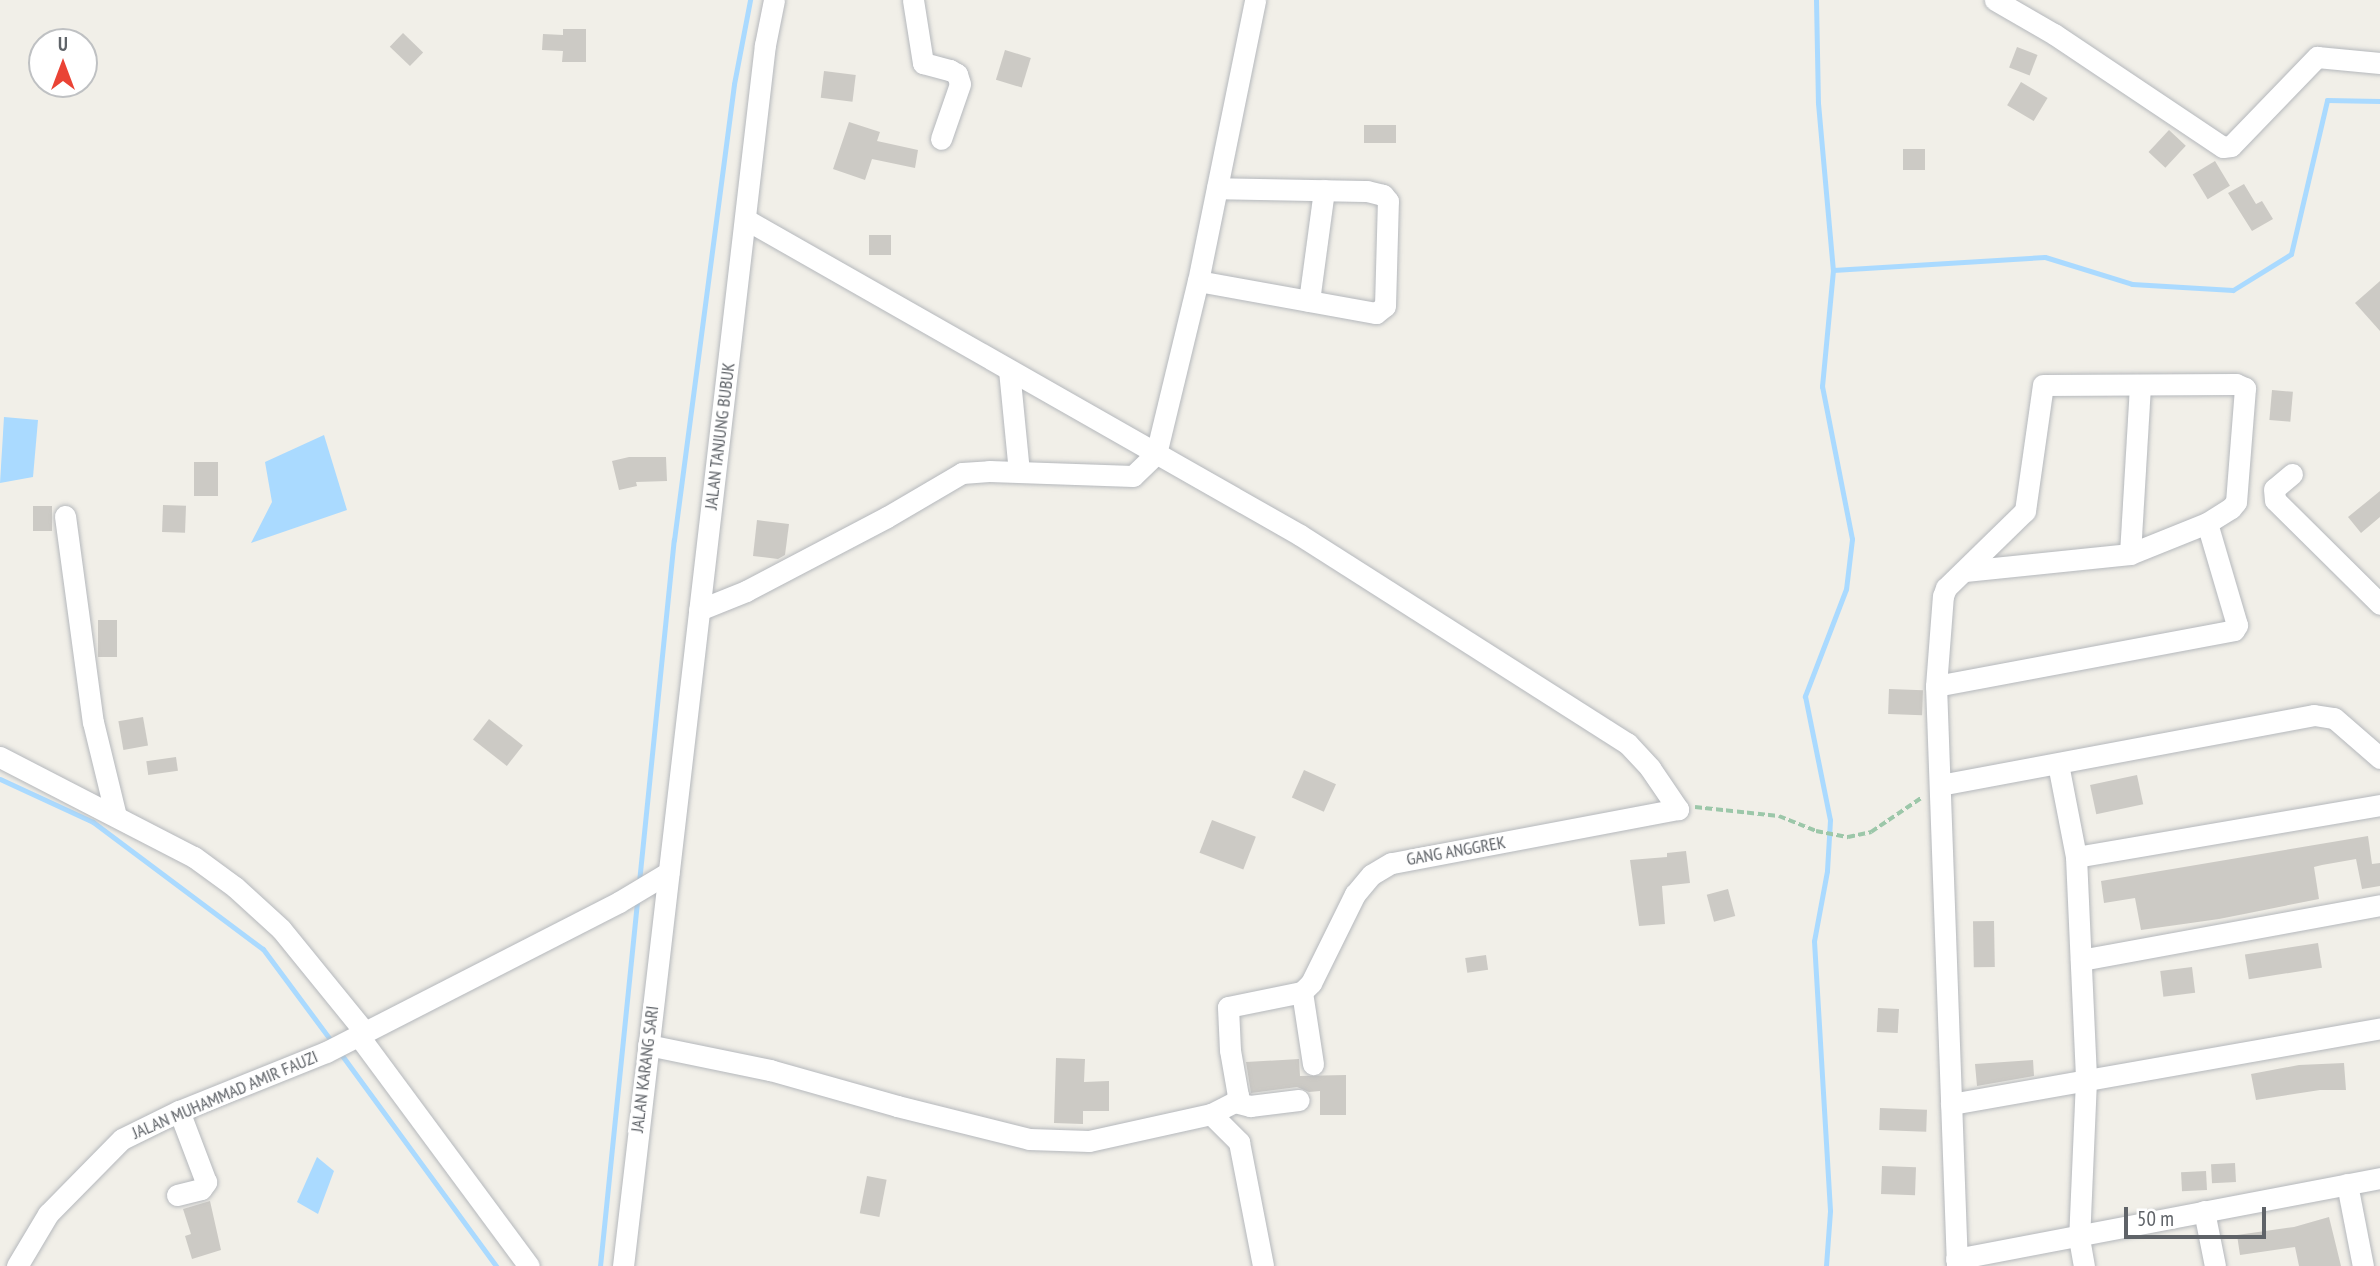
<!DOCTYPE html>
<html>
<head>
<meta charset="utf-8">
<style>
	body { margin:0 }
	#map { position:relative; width:2380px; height:1266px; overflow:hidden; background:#f1efe8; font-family:"PT Sans Narrow",sans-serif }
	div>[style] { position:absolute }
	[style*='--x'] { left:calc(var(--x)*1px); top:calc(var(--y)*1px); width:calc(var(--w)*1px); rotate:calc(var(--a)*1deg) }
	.water>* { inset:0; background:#aadaff }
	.stream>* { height:5px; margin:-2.5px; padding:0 2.5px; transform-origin:2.5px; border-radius:2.5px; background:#aadaff }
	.building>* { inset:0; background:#cccac5; transform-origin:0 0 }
	.path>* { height:3.5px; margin-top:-1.75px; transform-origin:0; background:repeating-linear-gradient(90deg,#9cc7a9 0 7px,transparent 0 10.5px) }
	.roads { filter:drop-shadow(0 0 2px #b5b8bc) drop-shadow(0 0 2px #b5b8bc) }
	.minor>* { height:21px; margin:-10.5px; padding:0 10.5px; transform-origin:10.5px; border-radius:10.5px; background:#fff }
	span { translate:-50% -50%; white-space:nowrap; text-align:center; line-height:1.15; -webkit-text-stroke:6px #fff; paint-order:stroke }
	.street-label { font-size:18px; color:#5f6368 }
	.north { position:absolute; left:28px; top:28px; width:70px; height:70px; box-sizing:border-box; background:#fff; border:2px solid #bfc1c3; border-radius:50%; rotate:0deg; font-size:19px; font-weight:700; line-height:28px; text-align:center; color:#5f6368 }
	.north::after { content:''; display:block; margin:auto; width:24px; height:32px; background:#ea4335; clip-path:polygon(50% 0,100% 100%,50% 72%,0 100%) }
	.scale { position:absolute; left:2124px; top:1207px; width:142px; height:32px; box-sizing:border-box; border:4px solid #5f6368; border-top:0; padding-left:9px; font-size:21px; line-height:24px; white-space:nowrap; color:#5f6368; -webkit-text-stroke:5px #fff; paint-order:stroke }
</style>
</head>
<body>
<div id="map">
	<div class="water">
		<div style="clip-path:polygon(4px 417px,38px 420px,33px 477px,0 483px)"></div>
		<div style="clip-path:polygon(324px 435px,347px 510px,251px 543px,272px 502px,265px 462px)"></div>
		<div style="clip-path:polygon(317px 1157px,334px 1171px,318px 1214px,297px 1202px)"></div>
	</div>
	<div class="stream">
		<div style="--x:1816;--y:0;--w:103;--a:88.9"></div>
		<div style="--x:1818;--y:103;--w:168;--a:84.9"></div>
		<div style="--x:1833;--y:270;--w:117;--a:95.4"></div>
		<div style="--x:1822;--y:386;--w:156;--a:78.9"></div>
		<div style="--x:1852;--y:539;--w:50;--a:96.8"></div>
		<div style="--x:1846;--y:589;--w:115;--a:111"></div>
		<div style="--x:1805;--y:696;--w:126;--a:78.6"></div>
		<div style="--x:1830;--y:820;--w:51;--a:93.4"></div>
		<div style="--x:1827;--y:871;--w:71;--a:100.5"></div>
		<div style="--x:1814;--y:941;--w:270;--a:86.6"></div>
		<div style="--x:1830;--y:1211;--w:55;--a:94.2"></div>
		<div style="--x:1833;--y:270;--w:212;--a:-3.5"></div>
		<div style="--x:2045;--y:257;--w:91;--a:17.2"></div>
		<div style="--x:2132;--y:284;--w:101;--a:3.4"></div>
		<div style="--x:2233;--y:290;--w:68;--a:-31.8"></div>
		<div style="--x:2291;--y:254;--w:158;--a:-76.8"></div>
		<div style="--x:2327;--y:100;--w:53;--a:1.1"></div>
		<div style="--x:0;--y:779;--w:102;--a:24.8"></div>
		<div style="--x:93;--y:822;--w:212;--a:36.8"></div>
		<div style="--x:263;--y:949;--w:116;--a:53.4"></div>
		<div style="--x:639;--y:882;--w:344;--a:-84.2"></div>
		<div style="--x:674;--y:540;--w:460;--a:-82.5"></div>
		<div style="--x:734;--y:84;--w:86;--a:-79.2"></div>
		<div style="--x:338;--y:1050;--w:268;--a:53.8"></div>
		<div style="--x:600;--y:1266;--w:369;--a:-84.2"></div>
	</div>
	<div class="building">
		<div style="clip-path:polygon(563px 29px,586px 29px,586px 62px,562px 62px,563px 51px,542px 50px,543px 34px,563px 35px)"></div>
		<div style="left:403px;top:33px;width:28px;height:19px;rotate:44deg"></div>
		<div style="left:2017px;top:47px;width:22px;height:22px;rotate:21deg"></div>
		<div style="left:1005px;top:50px;width:27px;height:31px;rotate:17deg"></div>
		<div style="left:824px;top:71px;width:32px;height:27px;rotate:7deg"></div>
		<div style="left:2021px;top:82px;width:31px;height:27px;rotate:31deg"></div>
		<div style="clip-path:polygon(849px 122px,880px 132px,877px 141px,918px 150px,915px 168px,872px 159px,865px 180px,833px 169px)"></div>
		<div style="left:1396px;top:125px;width:18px;height:32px;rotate:90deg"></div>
		<div style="left:2169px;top:130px;width:23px;height:30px;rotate:43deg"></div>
		<div style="left:1903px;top:149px;width:22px;height:21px"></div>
		<div style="left:2215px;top:161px;width:29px;height:26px;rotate:59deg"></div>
		<div style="clip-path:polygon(2244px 184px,2256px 204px,2262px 201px,2273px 219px,2252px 231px,2228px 193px)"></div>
		<div style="left:869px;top:235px;width:22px;height:20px"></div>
		<div style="clip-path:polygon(2380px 281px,2380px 331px,2355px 303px)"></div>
		<div style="left:2272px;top:390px;width:21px;height:30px;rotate:5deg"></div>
		<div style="clip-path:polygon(629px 457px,666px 457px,667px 481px,636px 482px,637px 486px,619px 490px,612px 461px)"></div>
		<div style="left:194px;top:462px;width:24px;height:34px"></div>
		<div style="clip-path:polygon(2380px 491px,2380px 517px,2361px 533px,2348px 517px)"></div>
		<div style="left:163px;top:505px;width:23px;height:27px;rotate:2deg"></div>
		<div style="left:33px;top:506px;width:19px;height:25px"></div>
		<div style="clip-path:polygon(757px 520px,789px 524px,785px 555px,778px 559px,753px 556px)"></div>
		<div style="left:98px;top:620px;width:19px;height:37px"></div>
		<div style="left:1889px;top:689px;width:34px;height:25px;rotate:2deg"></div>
		<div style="left:143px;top:717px;width:29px;height:25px;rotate:80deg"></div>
		<div style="left:489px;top:719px;width:43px;height:26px;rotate:38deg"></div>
		<div style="left:176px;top:757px;width:14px;height:30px;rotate:82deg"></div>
		<div style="left:1304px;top:770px;width:35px;height:30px;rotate:24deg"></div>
		<div style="left:2137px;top:775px;width:30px;height:48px;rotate:78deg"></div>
		<div style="left:1212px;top:820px;width:47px;height:35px;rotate:21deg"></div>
		<div style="clip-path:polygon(2368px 836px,2372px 864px,2380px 863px,2380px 886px,2362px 889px,2356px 859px,2322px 865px,2314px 867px,2319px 899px,2219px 919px,2141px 930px,2135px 898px,2104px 903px,2101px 881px)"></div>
		<div style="clip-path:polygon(1686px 851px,1690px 883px,1662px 886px,1665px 924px,1639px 926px,1630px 860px,1667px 857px,1667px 853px)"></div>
		<div style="left:1728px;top:889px;width:28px;height:22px;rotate:75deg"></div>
		<div style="left:1994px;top:921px;width:46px;height:21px;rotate:89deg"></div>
		<div style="left:2318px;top:943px;width:25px;height:74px;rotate:81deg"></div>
		<div style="left:1486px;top:955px;width:15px;height:21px;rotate:82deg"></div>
		<div style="left:2192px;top:967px;width:26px;height:32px;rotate:83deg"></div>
		<div style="left:1878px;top:1008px;width:21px;height:24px;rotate:3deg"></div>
		<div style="clip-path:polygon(1056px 1058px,1085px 1059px,1084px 1082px,1109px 1081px,1109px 1111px,1083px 1111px,1083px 1124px,1054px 1123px)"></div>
		<div style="clip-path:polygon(1299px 1059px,1300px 1076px,1346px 1075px,1346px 1115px,1320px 1115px,1320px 1091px,1309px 1092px,1297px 1087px,1251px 1093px,1246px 1062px)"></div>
		<div style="clip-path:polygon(2033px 1060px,2034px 1076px,1977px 1086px,1975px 1064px)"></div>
		<div style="clip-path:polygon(2344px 1063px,2346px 1090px,2320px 1090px,2256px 1100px,2251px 1074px,2299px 1065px)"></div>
		<div style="left:1880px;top:1108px;width:47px;height:22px;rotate:2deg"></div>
		<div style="left:2235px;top:1163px;width:19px;height:24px;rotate:87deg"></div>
		<div style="left:1882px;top:1166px;width:34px;height:28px;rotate:2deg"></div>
		<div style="left:2206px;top:1171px;width:19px;height:25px;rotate:87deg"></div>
		<div style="left:867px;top:1176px;width:20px;height:38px;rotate:11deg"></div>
		<div style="clip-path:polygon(210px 1201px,221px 1250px,192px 1259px,185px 1236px,191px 1234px,183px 1209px)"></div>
		<div style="clip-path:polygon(2329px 1217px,2341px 1266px,2299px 1266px,2295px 1247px,2240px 1255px,2237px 1235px,2294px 1227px)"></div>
	</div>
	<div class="path">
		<div style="--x:1695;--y:807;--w:84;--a:6.1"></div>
		<div style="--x:1779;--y:816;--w:40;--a:22"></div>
		<div style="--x:1816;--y:831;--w:33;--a:11"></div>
		<div style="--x:1848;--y:837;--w:24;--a:-12"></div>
		<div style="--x:1871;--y:832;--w:60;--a:-34.2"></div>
	</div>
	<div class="roads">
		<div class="minor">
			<div style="--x:913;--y:0;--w:64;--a:81"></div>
			<div style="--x:923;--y:63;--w:28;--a:15"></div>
			<div style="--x:950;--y:70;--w:8;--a:30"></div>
			<div style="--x:957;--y:74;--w:10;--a:73"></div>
			<div style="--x:960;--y:84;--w:58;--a:109.1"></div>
			<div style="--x:1995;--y:0;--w:68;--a:30"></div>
			<div style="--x:2054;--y:34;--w:203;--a:33.8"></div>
			<div style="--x:2223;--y:147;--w:8;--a:-7"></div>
			<div style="--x:2231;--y:146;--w:124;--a:-46"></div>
			<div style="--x:2317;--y:57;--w:63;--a:5.4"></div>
			<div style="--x:745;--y:219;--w:639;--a:29.66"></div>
			<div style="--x:1300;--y:535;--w:388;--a:32.5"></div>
			<div style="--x:1627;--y:743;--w:34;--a:47"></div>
			<div style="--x:1650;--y:768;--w:50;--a:55.7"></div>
			<div style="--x:1678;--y:809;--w:292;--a:169.3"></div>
			<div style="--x:1391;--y:863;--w:23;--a:149"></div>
			<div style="--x:1371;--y:875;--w:25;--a:130"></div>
			<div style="--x:1355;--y:894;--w:99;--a:116.3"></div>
			<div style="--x:1311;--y:983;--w:13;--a:135"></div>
			<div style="--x:1198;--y:281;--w:181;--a:10.2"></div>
			<div style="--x:1376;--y:313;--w:11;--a:-38"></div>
			<div style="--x:1385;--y:306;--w:105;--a:-88.4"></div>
			<div style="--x:1388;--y:201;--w:8;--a:-130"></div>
			<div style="--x:1383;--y:195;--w:16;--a:-166"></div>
			<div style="--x:1367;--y:191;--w:150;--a:-178.9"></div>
			<div style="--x:1309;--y:301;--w:112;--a:-82.3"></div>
			<div style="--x:1009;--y:370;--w:102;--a:84.4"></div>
			<div style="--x:2292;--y:474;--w:23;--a:140"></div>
			<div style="--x:2274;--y:489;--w:11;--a:85"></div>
			<div style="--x:2275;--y:500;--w:148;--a:44.7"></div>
			<div style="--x:65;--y:516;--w:208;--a:82.3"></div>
			<div style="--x:93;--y:722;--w:97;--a:76.3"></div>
			<div style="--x:2130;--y:554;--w:168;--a:-86.6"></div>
			<div style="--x:699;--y:610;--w:51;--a:-22"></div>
			<div style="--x:746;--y:591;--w:159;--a:-27.7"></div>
			<div style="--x:887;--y:517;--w:87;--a:-30.4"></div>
			<div style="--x:962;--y:473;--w:27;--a:-4"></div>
			<div style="--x:989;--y:471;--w:144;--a:2"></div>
			<div style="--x:1133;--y:476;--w:32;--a:-44"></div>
			<div style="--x:1156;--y:454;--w:178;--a:-76.4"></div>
			<div style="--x:1198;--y:281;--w:287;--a:-78.5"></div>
			<div style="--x:1936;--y:686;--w:303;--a:-10.6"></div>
			<div style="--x:2234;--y:630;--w:6;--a:-59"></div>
			<div style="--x:2237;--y:625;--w:106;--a:-106.4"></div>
			<div style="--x:0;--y:757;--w:218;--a:27.3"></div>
			<div style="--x:194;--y:857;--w:51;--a:36.2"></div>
			<div style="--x:235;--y:887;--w:62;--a:42.4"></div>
			<div style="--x:281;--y:929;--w:132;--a:50.9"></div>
			<div style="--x:2058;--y:764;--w:95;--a:79"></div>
			<div style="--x:2076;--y:857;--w:223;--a:87.4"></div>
			<div style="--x:2086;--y:1080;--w:158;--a:92.5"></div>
			<div style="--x:2079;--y:1238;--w:28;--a:80"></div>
			<div style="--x:1940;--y:785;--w:380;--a:-10.6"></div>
			<div style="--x:2314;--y:715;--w:20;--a:9"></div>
			<div style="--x:2334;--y:718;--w:61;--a:41"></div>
			<div style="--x:2076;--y:857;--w:308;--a:-9.7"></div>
			<div style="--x:2081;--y:960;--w:304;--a:-10.4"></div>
			<div style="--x:1302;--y:992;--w:73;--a:81.3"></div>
			<div style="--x:358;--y:1035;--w:287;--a:53.5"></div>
			<div style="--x:648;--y:1045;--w:125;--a:11.6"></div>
			<div style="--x:770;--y:1070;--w:132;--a:15.8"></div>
			<div style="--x:897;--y:1106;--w:136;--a:14"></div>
			<div style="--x:1029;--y:1139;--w:60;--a:1.9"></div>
			<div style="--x:1089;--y:1141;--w:125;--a:-12.5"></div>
			<div style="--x:1211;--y:1114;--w:27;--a:-27"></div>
			<div style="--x:1235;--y:1102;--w:7;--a:-63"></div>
			<div style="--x:1238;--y:1096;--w:47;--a:-99.9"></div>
			<div style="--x:1230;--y:1050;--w:43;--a:-92.7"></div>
			<div style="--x:1228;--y:1007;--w:76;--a:-11.5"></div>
			<div style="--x:1235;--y:1102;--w:16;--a:15"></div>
			<div style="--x:1250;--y:1106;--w:49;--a:-7"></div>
			<div style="--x:1951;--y:1104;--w:436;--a:-10"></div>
			<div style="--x:1211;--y:1114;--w:40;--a:45"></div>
			<div style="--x:1239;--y:1142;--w:126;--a:79"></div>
			<div style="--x:2347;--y:1184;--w:84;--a:79"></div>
			<div style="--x:177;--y:1195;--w:25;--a:-14"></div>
			<div style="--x:201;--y:1189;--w:9;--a:-54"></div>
			<div style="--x:206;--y:1182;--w:76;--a:-110.8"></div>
			<div style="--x:2204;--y:1211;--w:56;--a:78.7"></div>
			<div style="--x:1956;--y:1259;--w:432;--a:-10.8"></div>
			<div style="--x:17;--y:1266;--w:61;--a:-59.2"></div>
			<div style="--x:48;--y:1214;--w:105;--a:-45.4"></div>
			<div style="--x:122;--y:1139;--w:64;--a:-26.2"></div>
			<div style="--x:179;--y:1111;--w:158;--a:-21.9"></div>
			<div style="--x:326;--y:1052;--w:329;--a:-27.1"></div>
			<div style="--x:619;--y:902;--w:58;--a:-31"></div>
			<div style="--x:623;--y:1266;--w:1229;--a:-83.37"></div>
			<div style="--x:765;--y:45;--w:46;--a:-78.7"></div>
			<div style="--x:1957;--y:1266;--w:580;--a:-92.07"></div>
			<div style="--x:1936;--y:686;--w:90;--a:-85.6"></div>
			<div style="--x:1943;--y:596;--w:9;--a:-69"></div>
			<div style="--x:1946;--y:588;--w:110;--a:-44.3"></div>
			<div style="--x:2025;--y:511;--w:127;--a:-81.9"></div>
			<div style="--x:2043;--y:385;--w:193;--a:-0.3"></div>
			<div style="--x:2236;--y:384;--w:10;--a:24"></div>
			<div style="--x:2245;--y:388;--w:114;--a:94.5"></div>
			<div style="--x:2236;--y:502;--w:8;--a:130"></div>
			<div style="--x:2231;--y:508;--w:28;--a:148"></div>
			<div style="--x:2207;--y:523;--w:83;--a:158.1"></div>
			<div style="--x:2130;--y:554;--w:166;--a:174.1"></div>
		</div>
	</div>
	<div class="street-label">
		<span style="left:720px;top:436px;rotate:-83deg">JALAN TANJUNG BUBUK</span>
		<span style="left:1456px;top:851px;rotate:-10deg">GANG ANGGREK</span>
		<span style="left:645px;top:1069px;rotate:-83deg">JALAN KARANG SARI</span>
		<span style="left:225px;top:1095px;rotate:-23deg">JALAN MUHAMMAD AMIR FAUZI</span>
	</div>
	<div class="north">U</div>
	<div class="scale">50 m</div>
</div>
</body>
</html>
